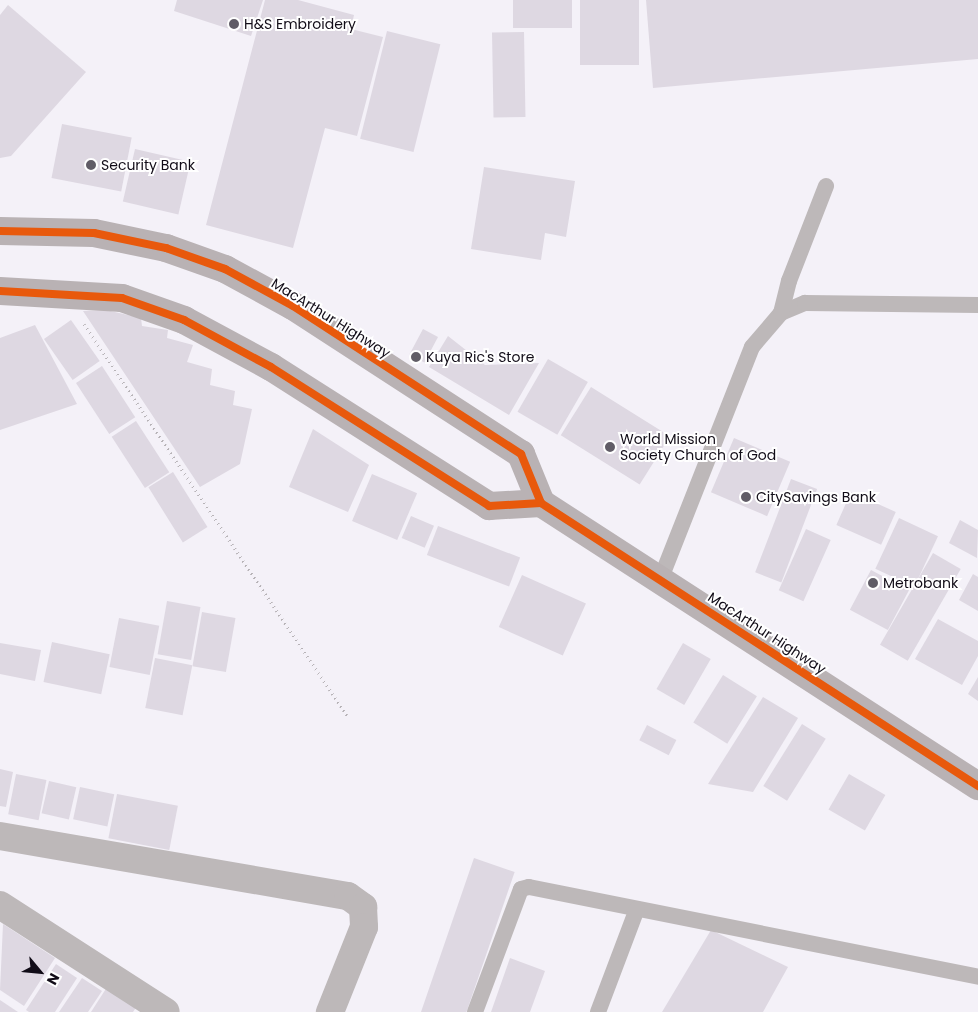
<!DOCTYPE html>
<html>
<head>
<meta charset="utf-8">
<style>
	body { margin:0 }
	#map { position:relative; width:978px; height:1012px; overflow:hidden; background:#f4f1f8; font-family:Poppins,sans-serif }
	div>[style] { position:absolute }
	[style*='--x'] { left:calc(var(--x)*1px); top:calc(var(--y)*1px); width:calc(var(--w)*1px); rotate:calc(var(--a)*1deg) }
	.building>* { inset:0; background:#ded8e2; transform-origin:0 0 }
	.path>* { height:3px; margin-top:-1.5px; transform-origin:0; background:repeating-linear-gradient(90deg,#b7b3b7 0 1px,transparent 0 5px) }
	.service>* { height:16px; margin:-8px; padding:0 8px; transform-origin:8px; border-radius:8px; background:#bdb8b9 }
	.minor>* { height:28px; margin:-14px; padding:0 14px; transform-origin:14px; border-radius:14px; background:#bdb8b9 }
	.trunk>* { height:28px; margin:-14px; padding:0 14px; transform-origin:14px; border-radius:14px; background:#b9b2b4 }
	.cycleway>* { height:8px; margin:-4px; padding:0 4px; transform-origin:4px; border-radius:4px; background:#e8590c }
	.dots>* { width:14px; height:14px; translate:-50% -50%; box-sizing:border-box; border:2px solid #fff; border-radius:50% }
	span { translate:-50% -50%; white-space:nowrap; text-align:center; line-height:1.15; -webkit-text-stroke:4px #fff; paint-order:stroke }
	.poi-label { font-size:14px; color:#110c17 }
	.left { translate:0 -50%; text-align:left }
	.street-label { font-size:14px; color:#110c17 }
	.north { position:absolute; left:15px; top:947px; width:50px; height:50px; -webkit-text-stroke:4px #fff; paint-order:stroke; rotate:118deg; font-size:14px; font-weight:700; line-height:20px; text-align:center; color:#110c17 }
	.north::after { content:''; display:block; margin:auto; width:18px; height:22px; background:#110c17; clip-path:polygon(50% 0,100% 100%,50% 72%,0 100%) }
</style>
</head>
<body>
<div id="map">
	<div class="building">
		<div style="clip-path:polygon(177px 0,263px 0,251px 36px,174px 11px)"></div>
		<div style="clip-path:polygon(265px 0,298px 0,354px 15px,351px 29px,383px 37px,357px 136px,325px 128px,293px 248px,206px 225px)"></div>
		<div style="left:513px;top:0;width:59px;height:28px"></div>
		<div style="left:580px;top:0;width:59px;height:65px"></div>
		<div style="clip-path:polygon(646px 0,978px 0,978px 59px,653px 88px)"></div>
		<div style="clip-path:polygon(8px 5px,86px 72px,11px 156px,0 158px,0 15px)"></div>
		<div style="left:387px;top:31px;width:55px;height:111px;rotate:14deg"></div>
		<div style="left:524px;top:32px;width:85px;height:32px;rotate:89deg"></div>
		<div style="left:62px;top:124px;width:71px;height:55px;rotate:11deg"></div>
		<div style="left:135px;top:149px;width:57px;height:54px;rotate:13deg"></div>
		<div style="clip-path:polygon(484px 167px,575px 181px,566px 237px,545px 233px,541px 260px,471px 249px)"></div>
		<div style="clip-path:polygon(106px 310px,141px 318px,142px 326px,168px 330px,167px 338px,193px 345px,187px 362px,212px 369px,210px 385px,235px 391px,233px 405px,252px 409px,240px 464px,200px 487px,83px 311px)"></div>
		<div style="left:71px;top:320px;width:50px;height:33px;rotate:55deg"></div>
		<div style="clip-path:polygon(35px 325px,77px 404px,0 430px,0 338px)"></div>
		<div style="left:423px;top:329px;width:17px;height:29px;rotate:28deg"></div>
		<div style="clip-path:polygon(448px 336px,485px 365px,539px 363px,509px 415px,429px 367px)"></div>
		<div style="left:548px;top:359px;width:46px;height:61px;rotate:30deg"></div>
		<div style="left:102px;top:366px;width:61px;height:31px;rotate:57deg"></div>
		<div style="left:591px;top:387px;width:93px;height:57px;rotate:32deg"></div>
		<div style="left:136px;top:421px;width:61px;height:29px;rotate:57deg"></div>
		<div style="clip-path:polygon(313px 429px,369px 465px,348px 512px,289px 487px)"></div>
		<div style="left:734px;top:438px;width:61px;height:59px;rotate:23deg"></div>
		<div style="left:173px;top:472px;width:65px;height:29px;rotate:58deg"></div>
		<div style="left:372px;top:474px;width:49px;height:51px;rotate:23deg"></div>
		<div style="left:791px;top:479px;width:28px;height:100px;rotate:21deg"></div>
		<div style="left:851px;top:492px;width:49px;height:36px;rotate:24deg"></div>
		<div style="left:411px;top:516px;width:25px;height:24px;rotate:23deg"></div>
		<div style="left:899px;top:518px;width:43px;height:56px;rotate:25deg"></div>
		<div style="clip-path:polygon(960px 520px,978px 530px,977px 558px,949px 543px)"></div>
		<div style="left:438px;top:526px;width:88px;height:31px;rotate:21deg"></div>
		<div style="left:806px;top:529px;width:27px;height:67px;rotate:24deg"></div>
		<div style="left:933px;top:553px;width:32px;height:106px;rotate:30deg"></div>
		<div style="left:871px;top:570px;width:43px;height:45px;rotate:28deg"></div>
		<div style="clip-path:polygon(973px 574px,978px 577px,978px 611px,959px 600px)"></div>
		<div style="left:522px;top:575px;width:70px;height:57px;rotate:24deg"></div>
		<div style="left:167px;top:601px;width:34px;height:54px;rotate:10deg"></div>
		<div style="left:202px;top:612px;width:34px;height:55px;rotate:10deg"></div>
		<div style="left:119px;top:618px;width:41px;height:50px;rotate:11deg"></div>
		<div style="clip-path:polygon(938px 619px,978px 641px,978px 656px,962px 685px,915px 659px)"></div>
		<div style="left:52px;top:642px;width:59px;height:41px;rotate:12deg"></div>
		<div style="clip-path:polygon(0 643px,41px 650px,35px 681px,0 674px)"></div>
		<div style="left:683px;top:643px;width:32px;height:53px;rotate:30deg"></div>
		<div style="left:155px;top:658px;width:38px;height:51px;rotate:11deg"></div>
		<div style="left:723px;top:675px;width:40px;height:56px;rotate:32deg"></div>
		<div style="clip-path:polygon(978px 677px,978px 701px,968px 694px)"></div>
		<div style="clip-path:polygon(763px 697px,798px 718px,753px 792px,708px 784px)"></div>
		<div style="left:802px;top:724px;width:28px;height:73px;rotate:32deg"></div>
		<div style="left:647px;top:725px;width:33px;height:17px;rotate:27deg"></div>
		<div style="clip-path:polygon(0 769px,13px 772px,6px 807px,0 806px)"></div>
		<div style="left:16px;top:774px;width:31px;height:41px;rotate:11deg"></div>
		<div style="left:849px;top:774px;width:42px;height:41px;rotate:30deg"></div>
		<div style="left:49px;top:781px;width:28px;height:33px;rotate:13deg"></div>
		<div style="left:80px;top:787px;width:35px;height:33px;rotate:12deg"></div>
		<div style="left:117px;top:794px;width:62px;height:45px;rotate:11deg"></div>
		<div style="left:474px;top:858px;width:43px;height:164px;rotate:19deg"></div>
		<div style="clip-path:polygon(3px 924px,55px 958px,24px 1006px,0 990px)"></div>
		<div style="clip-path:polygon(711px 930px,788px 967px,763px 1012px,662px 1012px)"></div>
		<div style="clip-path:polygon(510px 958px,545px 971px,530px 1012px,491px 1012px)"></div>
		<div style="clip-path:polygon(56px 964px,77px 978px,55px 1012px,29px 1012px,26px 1010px)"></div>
		<div style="clip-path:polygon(82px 978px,102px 991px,88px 1012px,59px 1012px)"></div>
		<div style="clip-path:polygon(109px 984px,139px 1003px,133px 1012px,91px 1012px)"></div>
		<div style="clip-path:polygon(0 1000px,18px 1012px,0 1012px)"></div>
	</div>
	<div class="path">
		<div style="--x:84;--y:324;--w:472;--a:56.1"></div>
	</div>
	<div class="service">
		<div style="--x:781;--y:313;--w:26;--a:-23"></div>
		<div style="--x:805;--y:303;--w:173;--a:0.7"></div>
		<div style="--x:661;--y:578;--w:248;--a:-68.5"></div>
		<div style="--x:752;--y:347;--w:45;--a:-49.5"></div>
		<div style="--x:781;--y:313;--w:33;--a:-76"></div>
		<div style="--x:789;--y:281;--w:102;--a:-68.7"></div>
		<div style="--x:475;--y:1012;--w:131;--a:-69.5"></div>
		<div style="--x:521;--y:889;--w:8;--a:-14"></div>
		<div style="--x:529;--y:887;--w:458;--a:11.3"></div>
		<div style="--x:598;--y:1012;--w:110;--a:-69.3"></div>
	</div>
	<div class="minor">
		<div style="--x:0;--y:836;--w:353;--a:9.8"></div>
		<div style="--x:348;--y:896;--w:19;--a:36"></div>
		<div style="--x:363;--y:907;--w:20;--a:87"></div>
		<div style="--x:364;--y:927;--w:92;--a:111.8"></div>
		<div style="--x:0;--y:905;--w:197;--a:32.8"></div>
	</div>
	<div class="trunk">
		<div style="--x:0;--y:231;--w:94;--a:1.2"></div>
		<div style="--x:94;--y:233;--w:74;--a:11.8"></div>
		<div style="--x:166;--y:248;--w:63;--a:19.6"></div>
		<div style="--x:225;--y:269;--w:77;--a:28.6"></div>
		<div style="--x:293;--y:306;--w:272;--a:33"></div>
		<div style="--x:521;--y:454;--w:53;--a:67.8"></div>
		<div style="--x:541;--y:503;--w:521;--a:32.93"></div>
		<div style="--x:0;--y:291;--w:122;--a:3.3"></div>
		<div style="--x:122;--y:298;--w:66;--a:19.5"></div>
		<div style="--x:184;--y:320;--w:99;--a:28.4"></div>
		<div style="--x:271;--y:367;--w:259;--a:32.5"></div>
		<div style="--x:489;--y:506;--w:52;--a:-3.3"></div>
	</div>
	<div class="cycleway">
		<div style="--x:0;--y:231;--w:94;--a:1.2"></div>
		<div style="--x:94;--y:233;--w:74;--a:11.8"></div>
		<div style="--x:166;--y:248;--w:63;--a:19.6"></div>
		<div style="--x:225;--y:269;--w:77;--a:28.6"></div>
		<div style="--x:293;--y:306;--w:272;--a:33"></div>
		<div style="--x:521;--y:454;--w:53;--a:67.8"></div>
		<div style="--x:541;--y:503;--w:521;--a:32.93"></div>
		<div style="--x:0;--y:291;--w:122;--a:3.3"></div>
		<div style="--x:122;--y:298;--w:66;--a:19.5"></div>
		<div style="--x:184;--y:320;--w:99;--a:28.4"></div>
		<div style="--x:271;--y:367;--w:259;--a:32.5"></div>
		<div style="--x:489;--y:506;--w:52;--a:-3.3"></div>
	</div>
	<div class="dots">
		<div style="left:234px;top:24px;background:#605c66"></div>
		<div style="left:91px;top:165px;background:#605c66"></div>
		<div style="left:416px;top:357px;background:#605c66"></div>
		<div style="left:610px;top:447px;background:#605c66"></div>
		<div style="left:746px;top:497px;background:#605c66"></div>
		<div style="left:873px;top:583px;background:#605c66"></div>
	</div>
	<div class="poi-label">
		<span class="left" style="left:244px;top:24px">H&amp;S Embroidery</span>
		<span class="left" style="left:101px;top:165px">Security Bank</span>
		<span class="left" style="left:426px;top:357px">Kuya Ric's Store</span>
		<span class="left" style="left:620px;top:447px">World Mission<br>Society Church of God</span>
		<span class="left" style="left:756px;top:497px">CitySavings Bank</span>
		<span class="left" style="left:883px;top:583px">Metrobank</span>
	</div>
	<div class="street-label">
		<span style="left:331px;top:318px;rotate:32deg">MacArthur Highway</span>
		<span style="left:767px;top:633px;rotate:33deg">MacArthur Highway</span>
	</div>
	<div class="north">N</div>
</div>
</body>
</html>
